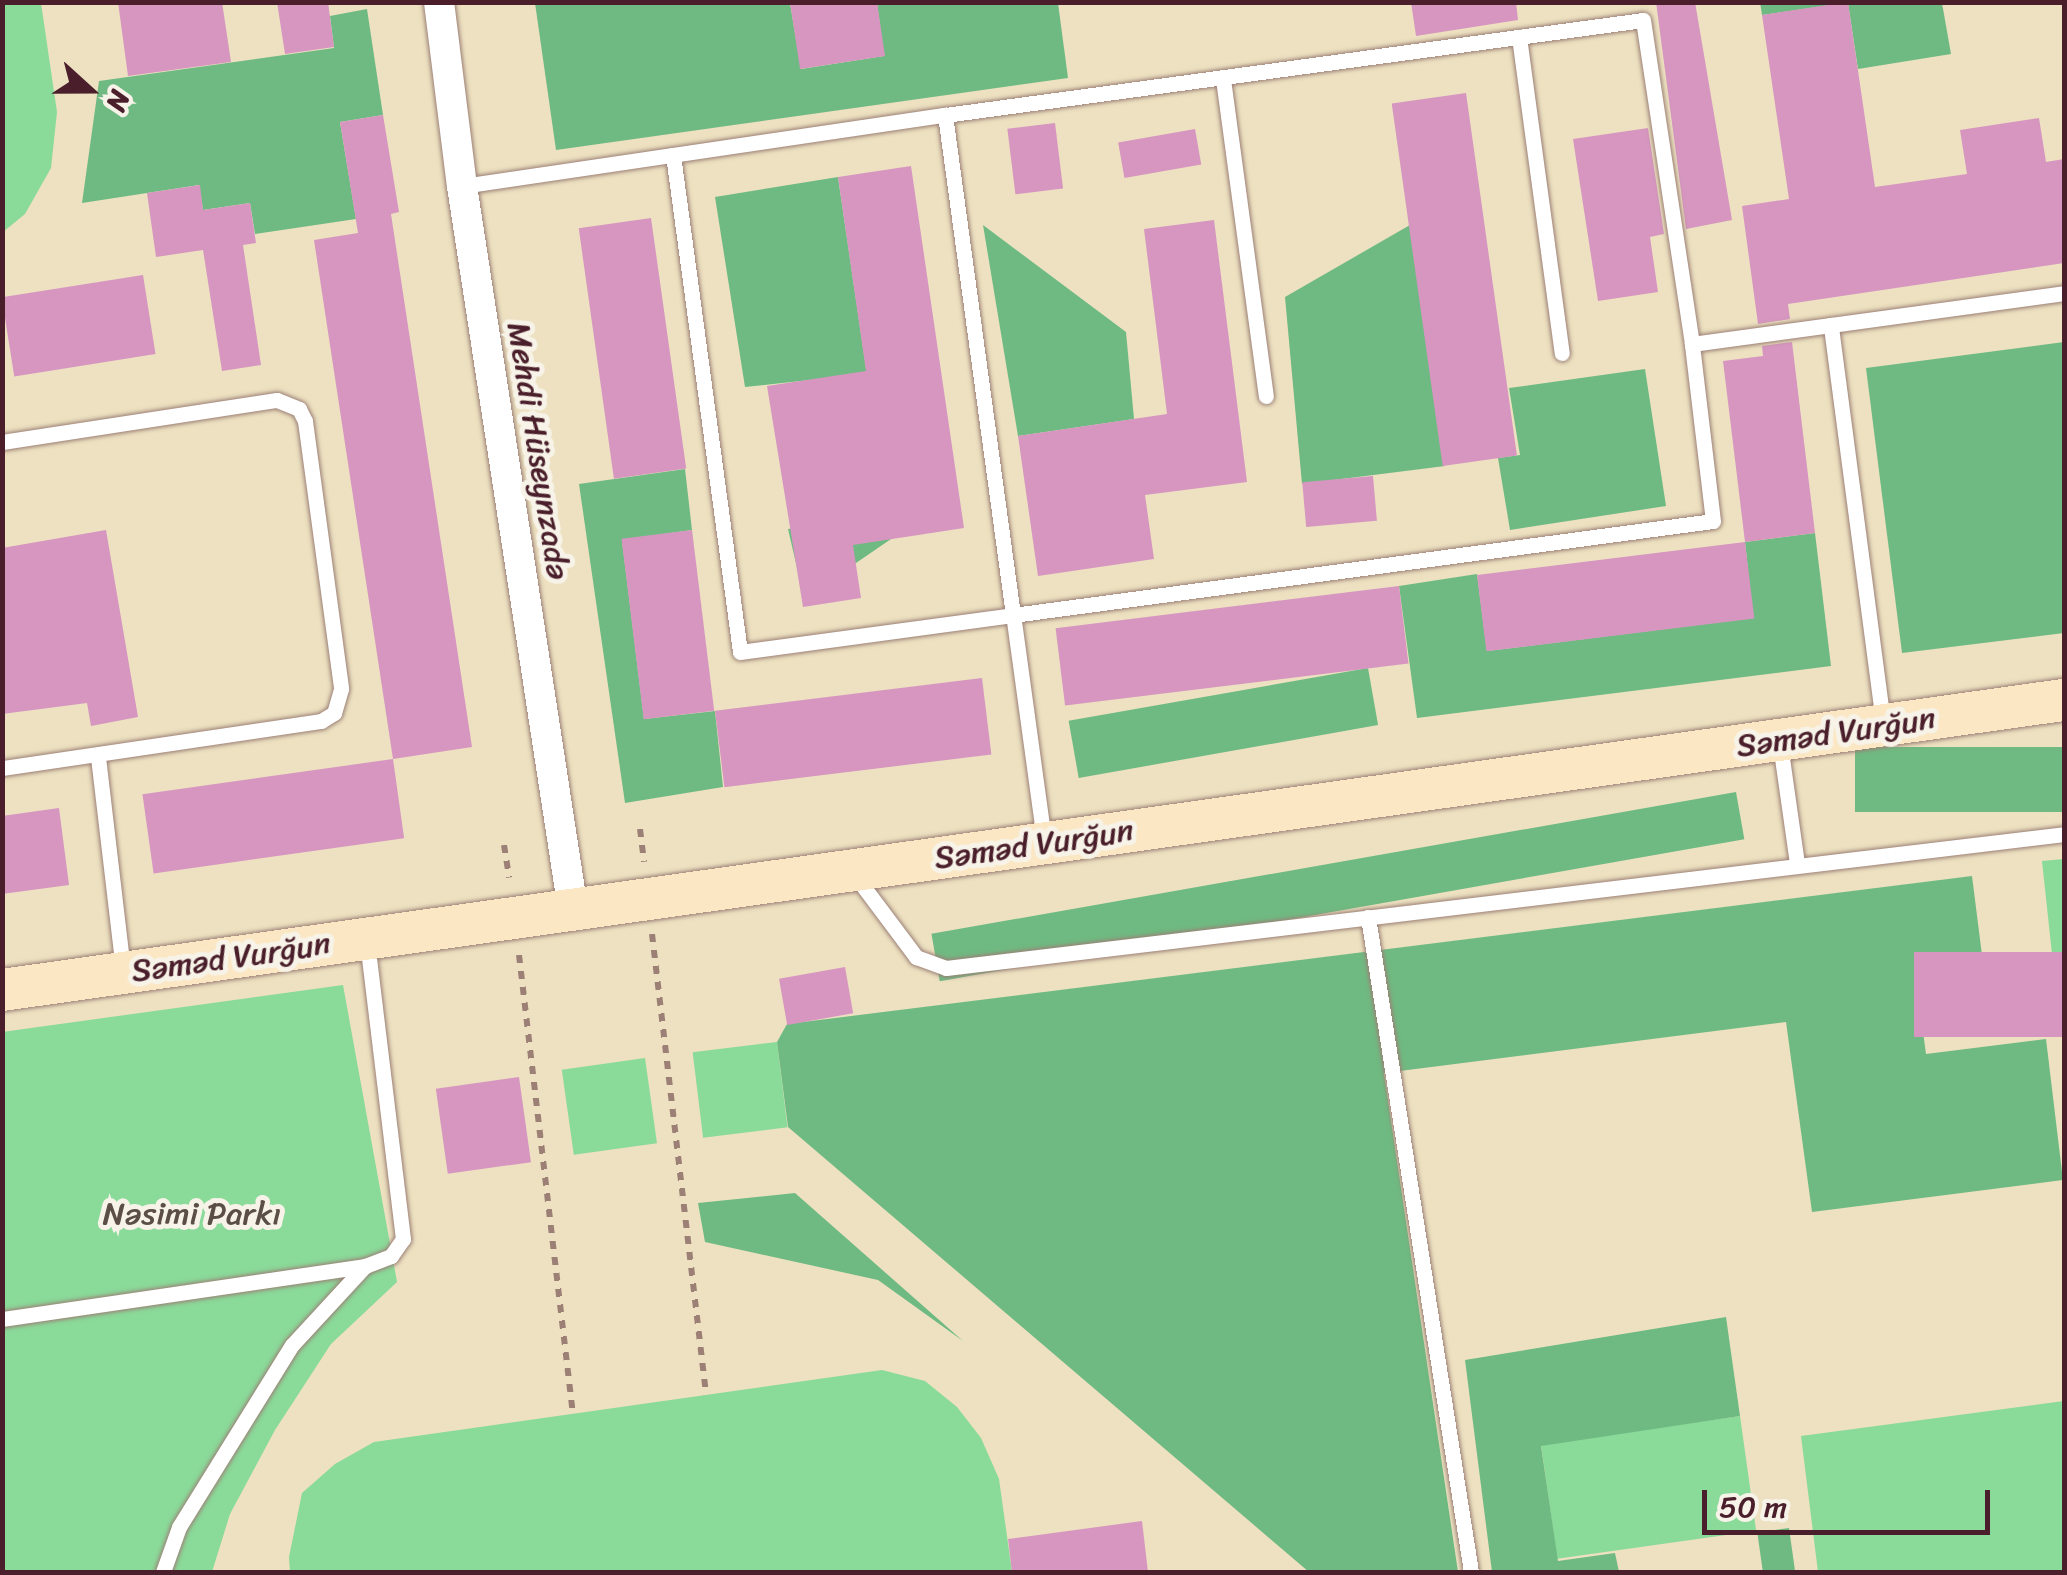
<!DOCTYPE html>
<html>
<head>
<meta charset="utf-8">
<style>
	body { margin:0 }
	#map { position:relative; width:2067px; height:1575px; overflow:hidden; background:#ede1c1; font-family:Sriracha,sans-serif }
	div>[style] { position:absolute }
	[style*='--x'] { left:calc(var(--x)*1px); top:calc(var(--y)*1px); width:calc(var(--w)*1px); rotate:calc(var(--a)*1deg) }
	.green>* { inset:0; background:#8ada9a; transform-origin:0 0 }
	.forest>* { inset:0; background:#6fba82; transform-origin:0 0 }
	.building>* { inset:0; background:#d696c0; transform-origin:0 0 }
	.path>* { height:6px; margin-top:-3px; transform-origin:0; background:repeating-linear-gradient(90deg,#9c8076 0 8px,transparent 0 16px) }
	.roads { filter:drop-shadow(0 0 2px #9c8076) drop-shadow(0 0 2px #9c8076) }
	.service>* { height:15px; margin:-7.5px; padding:0 7.5px; transform-origin:7.5px; border-radius:7.5px; background:#fff }
	.minor>* { height:30px; margin:-15px; padding:0 15px; transform-origin:15px; border-radius:15px; background:#fff }
	.secondary>* { height:42px; margin:-21px; padding:0 21px; transform-origin:21px; border-radius:21px; background:#fbe7c3 }
	span { translate:-50% -50%; white-space:nowrap; text-align:center; line-height:1.15; -webkit-text-stroke:10px #f7f3e8; paint-order:stroke }
	.street-label { font-size:32px; color:#4a1f2b }
	.park-label { font-size:32px; color:#5a4e47 }
	.frame { position:absolute; inset:0; border:5px solid #4a1f2b; pointer-events:none }
	.north { position:absolute; left:40px; top:40px; width:100px; height:100px; -webkit-text-stroke:8px #f7f3e8; paint-order:stroke; rotate:111deg; font-size:28px; font-weight:700; line-height:40px; text-align:center; color:#4a1f2b }
	.north::after { content:''; display:block; margin:auto; width:35px; height:45px; background:#4a1f2b; clip-path:polygon(50% 0,100% 100%,50% 72%,0 100%) }
	.scale { position:absolute; left:1702px; top:1490px; width:288px; height:45px; box-sizing:border-box; border:5px solid #4a1f2b; border-top:0; padding-left:12px; font-size:30px; line-height:35px; white-space:nowrap; color:#4a1f2b; -webkit-text-stroke:8px #f7f3e8; paint-order:stroke }
</style>
</head>
<body>
<div id="map">
	<div class="green">
		<div style="clip-path:polygon(3px 2px,41px 3px,57px 112px,51px 168px,25px 214px,3px 232px)"></div>
		<div style="clip-path:polygon(2064px 859px,2064px 952px,2052px 954px,2042px 861px)"></div>
		<div style="clip-path:polygon(343px 985px,397px 1282px,331px 1344px,275px 1430px,230px 1514px,212px 1572px,3px 1572px,2px 1032px)"></div>
		<div style="left:777px;top:1042px;width:86px;height:85px;rotate:83deg"></div>
		<div style="left:645px;top:1058px;width:86px;height:84px;rotate:82deg"></div>
		<div style="clip-path:polygon(882px 1370px,925px 1381px,957px 1407px,981px 1438px,999px 1479px,1012px 1572px,290px 1572px,289px 1557px,302px 1493px,335px 1464px,374px 1442px)"></div>
		<div style="clip-path:polygon(2064px 1401px,2064px 1572px,1818px 1572px,1801px 1436px)"></div>
		<div style="left:1740px;top:1416px;width:116px;height:201px;rotate:82deg"></div>
	</div>
	<div class="forest">
		<div style="clip-path:polygon(1760px 2px,1845px 2px,1845px 3px,1762px 15px)"></div>
		<div style="clip-path:polygon(535px 3px,790px 3px,801px 69px,884px 56px,877px 3px,1058px 3px,1068px 78px,556px 150px)"></div>
		<div style="clip-path:polygon(1848px 3px,1942px 3px,1951px 54px,1858px 69px)"></div>
		<div style="clip-path:polygon(367px 9px,383px 115px,340px 122px,356px 219px,255px 234px,250px 203px,203px 210px,199px 185px,82px 203px,99px 81px,334px 48px,330px 16px)"></div>
		<div style="clip-path:polygon(838px 177px,891px 539px,856px 563px,798px 572px,788px 529px,839px 522px,819px 379px,745px 387px,715px 197px)"></div>
		<div style="clip-path:polygon(983px 225px,1126px 332px,1134px 419px,1018px 436px)"></div>
		<div style="clip-path:polygon(1410px 225px,1445px 466px,1302px 484px,1285px 297px)"></div>
		<div style="clip-path:polygon(2064px 342px,2064px 633px,1902px 653px,1866px 368px)"></div>
		<div style="clip-path:polygon(1645px 369px,1666px 506px,1510px 530px,1498px 458px,1520px 455px,1509px 388px)"></div>
		<div style="clip-path:polygon(685px 469px,692px 530px,622px 540px,644px 719px,715px 711px,723px 787px,625px 803px,579px 484px)"></div>
		<div style="clip-path:polygon(1815px 533px,1831px 666px,1417px 718px,1399px 586px,1477px 574px,1487px 651px,1753px 618px,1745px 542px)"></div>
		<div style="left:1368px;top:668px;width:58px;height:304px;rotate:80deg"></div>
		<div style="left:2064px;top:747px;width:65px;height:209px;rotate:90deg"></div>
		<div style="left:1736px;top:792px;width:48px;height:817px;rotate:80deg"></div>
		<div style="clip-path:polygon(1972px 876px,1983px 963px,1915px 972px,1926px 1054px,2046px 1039px,2063px 1180px,1812px 1212px,1786px 1022px,1384px 1073px,1458px 1572px,1309px 1572px,788px 1127px,777px 1042px,787px 1024px)"></div>
		<div style="clip-path:polygon(795px 1193px,963px 1341px,878px 1280px,705px 1242px,698px 1203px)"></div>
		<div style="clip-path:polygon(1726px 1317px,1740px 1416px,1541px 1446px,1558px 1561px,1615px 1553px,1619px 1572px,1492px 1572px,1465px 1360px)"></div>
		<div style="left:1789px;top:1528px;width:44px;height:32px;rotate:82deg"></div>
	</div>
	<div class="building">
		<div style="clip-path:polygon(118px 2px,222px 2px,231px 62px,128px 76px)"></div>
		<div style="clip-path:polygon(277px 2px,328px 2px,334px 47px,285px 54px)"></div>
		<div style="clip-path:polygon(790px 2px,877px 2px,885px 56px,800px 69px)"></div>
		<div style="clip-path:polygon(1411px 2px,1516px 2px,1518px 20px,1416px 36px)"></div>
		<div style="clip-path:polygon(1656px 2px,1695px 2px,1732px 220px,1686px 229px)"></div>
		<div style="clip-path:polygon(1848px 2px,1875px 187px,1967px 174px,1960px 130px,2039px 118px,2046px 162px,2064px 159px,2064px 263px,1788px 304px,1790px 319px,1758px 324px,1742px 206px,1789px 199px,1762px 15px)"></div>
		<div style="left:1466px;top:93px;width:366px;height:75px;rotate:82deg"></div>
		<div style="clip-path:polygon(383px 115px,399px 212px,391px 214px,472px 747px,393px 759px,314px 240px,358px 233px,340px 122px)"></div>
		<div style="left:1055px;top:123px;width:66px;height:48px;rotate:83deg"></div>
		<div style="clip-path:polygon(1648px 128px,1664px 234px,1650px 237px,1658px 292px,1598px 301px,1573px 139px)"></div>
		<div style="left:1195px;top:129px;width:36px;height:78px;rotate:80deg"></div>
		<div style="clip-path:polygon(911px 166px,964px 528px,853px 545px,861px 598px,803px 607px,767px 386px,866px 371px,838px 177px)"></div>
		<div style="clip-path:polygon(200px 185px,203px 210px,250px 203px,256px 243px,243px 245px,261px 365px,222px 371px,203px 250px,156px 257px,147px 193px)"></div>
		<div style="left:651px;top:218px;width:253px;height:73px;rotate:82deg"></div>
		<div style="clip-path:polygon(1214px 220px,1247px 482px,1145px 495px,1154px 559px,1038px 576px,1018px 436px,1167px 414px,1144px 229px)"></div>
		<div style="left:143px;top:275px;width:80px;height:143px;rotate:81deg"></div>
		<div style="clip-path:polygon(1792px 342px,1815px 533px,1745px 542px,1723px 361px,1763px 356px,1762px 346px)"></div>
		<div style="left:1373px;top:476px;width:45px;height:71px;rotate:85deg"></div>
		<div style="clip-path:polygon(106px 530px,138px 717px,91px 726px,87px 703px,2px 714px,2px 548px)"></div>
		<div style="left:692px;top:530px;width:182px;height:71px;rotate:83deg"></div>
		<div style="left:1745px;top:542px;width:77px;height:270px;rotate:83deg"></div>
		<div style="left:1399px;top:586px;width:78px;height:346px;rotate:83deg"></div>
		<div style="left:982px;top:678px;width:77px;height:269px;rotate:83deg"></div>
		<div style="left:393px;top:759px;width:80px;height:253px;rotate:82deg"></div>
		<div style="clip-path:polygon(59px 808px,69px 885px,2px 894px,2px 816px)"></div>
		<div style="left:2064px;top:952px;width:85px;height:150px;rotate:90deg"></div>
		<div style="left:845px;top:967px;width:47px;height:67px;rotate:80deg"></div>
		<div style="left:519px;top:1077px;width:86px;height:84px;rotate:82deg"></div>
		<div style="clip-path:polygon(1142px 1521px,1148px 1572px,1012px 1572px,1008px 1539px)"></div>
	</div>
	<div class="path">
		<div style="--x:640;--y:829;--w:33;--a:83"></div>
		<div style="--x:504;--y:845;--w:33;--a:81"></div>
		<div style="--x:652;--y:934;--w:464;--a:83.3"></div>
		<div style="--x:519;--y:955;--w:462;--a:83.3"></div>
	</div>
	<div class="roads">
		<div class="service">
			<div style="--x:1519;--y:37;--w:319;--a:82.3"></div>
			<div style="--x:1223;--y:79;--w:320;--a:82.3"></div>
			<div style="--x:673;--y:155;--w:501;--a:82.32"></div>
			<div style="--x:740;--y:652;--w:275;--a:-7.7"></div>
			<div style="--x:1013;--y:615;--w:505;--a:-97.74"></div>
			<div style="--x:945;--y:115;--w:704;--a:-7.75"></div>
			<div style="--x:1643;--y:20;--w:328;--a:81.4"></div>
			<div style="--x:462;--y:186;--w:488;--a:-8.4"></div>
			<div style="--x:2;--y:442;--w:278;--a:-8.7"></div>
			<div style="--x:277;--y:400;--w:24;--a:22"></div>
			<div style="--x:299;--y:409;--w:13;--a:63"></div>
			<div style="--x:305;--y:421;--w:270;--a:82.3"></div>
			<div style="--x:341;--y:689;--w:25;--a:106"></div>
			<div style="--x:334;--y:713;--w:15;--a:148"></div>
			<div style="--x:321;--y:721;--w:322;--a:171.6"></div>
			<div style="--x:1883;--y:722;--w:400;--a:-97.5"></div>
			<div style="--x:1831;--y:325;--w:235;--a:-7.8"></div>
			<div style="--x:1780;--y:744;--w:121;--a:81.9"></div>
			<div style="--x:98;--y:757;--w:213;--a:83.3"></div>
			<div style="--x:1044;--y:840;--w:227;--a:-97.8"></div>
			<div style="--x:1013;--y:615;--w:706;--a:-7.65"></div>
			<div style="--x:1713;--y:521;--w:178;--a:-96.8"></div>
			<div style="--x:1692;--y:344;--w:140;--a:-7.8"></div>
			<div style="--x:854;--y:874;--w:104;--a:53.2"></div>
			<div style="--x:916;--y:957;--w:32;--a:20"></div>
			<div style="--x:946;--y:968;--w:1126;--a:-6.83"></div>
			<div style="--x:1368;--y:917;--w:663;--a:81.06"></div>
			<div style="--x:2;--y:1319;--w:367;--a:-8.3"></div>
			<div style="--x:163;--y:1572;--w:48;--a:-70.4"></div>
			<div style="--x:179;--y:1527;--w:214;--a:-58.2"></div>
			<div style="--x:292;--y:1345;--w:108;--a:-47.3"></div>
			<div style="--x:365;--y:1266;--w:28;--a:-21"></div>
			<div style="--x:391;--y:1256;--w:21;--a:-55"></div>
			<div style="--x:403;--y:1239;--w:298;--a:-96.9"></div>
		</div>
		<div class="minor">
			<div style="--x:439;--y:2;--w:185;--a:82.9"></div>
			<div style="--x:462;--y:186;--w:732;--a:81.28"></div>
		</div>
		<div class="secondary">
			<div style="--x:2;--y:990;--w:2082;--a:-8.01"></div>
		</div>
	</div>
	<div class="street-label">
		<span style="left:538px;top:451px;rotate:81deg">Mehdi Hüseynzadə</span>
		<span style="left:1836px;top:733px;rotate:-8deg">Səməd Vurğun</span>
		<span style="left:1034px;top:845px;rotate:-8deg">Səməd Vurğun</span>
		<span style="left:231px;top:958px;rotate:-8deg">Səməd Vurğun</span>
	</div>
	<div class="park-label">
		<span style="left:192px;top:1214px">Nəsimi Parkı</span>
	</div>
	<div class="frame"></div>
	<div class="north">N</div>
	<div class="scale">50 m</div>
</div>
</body>
</html>
